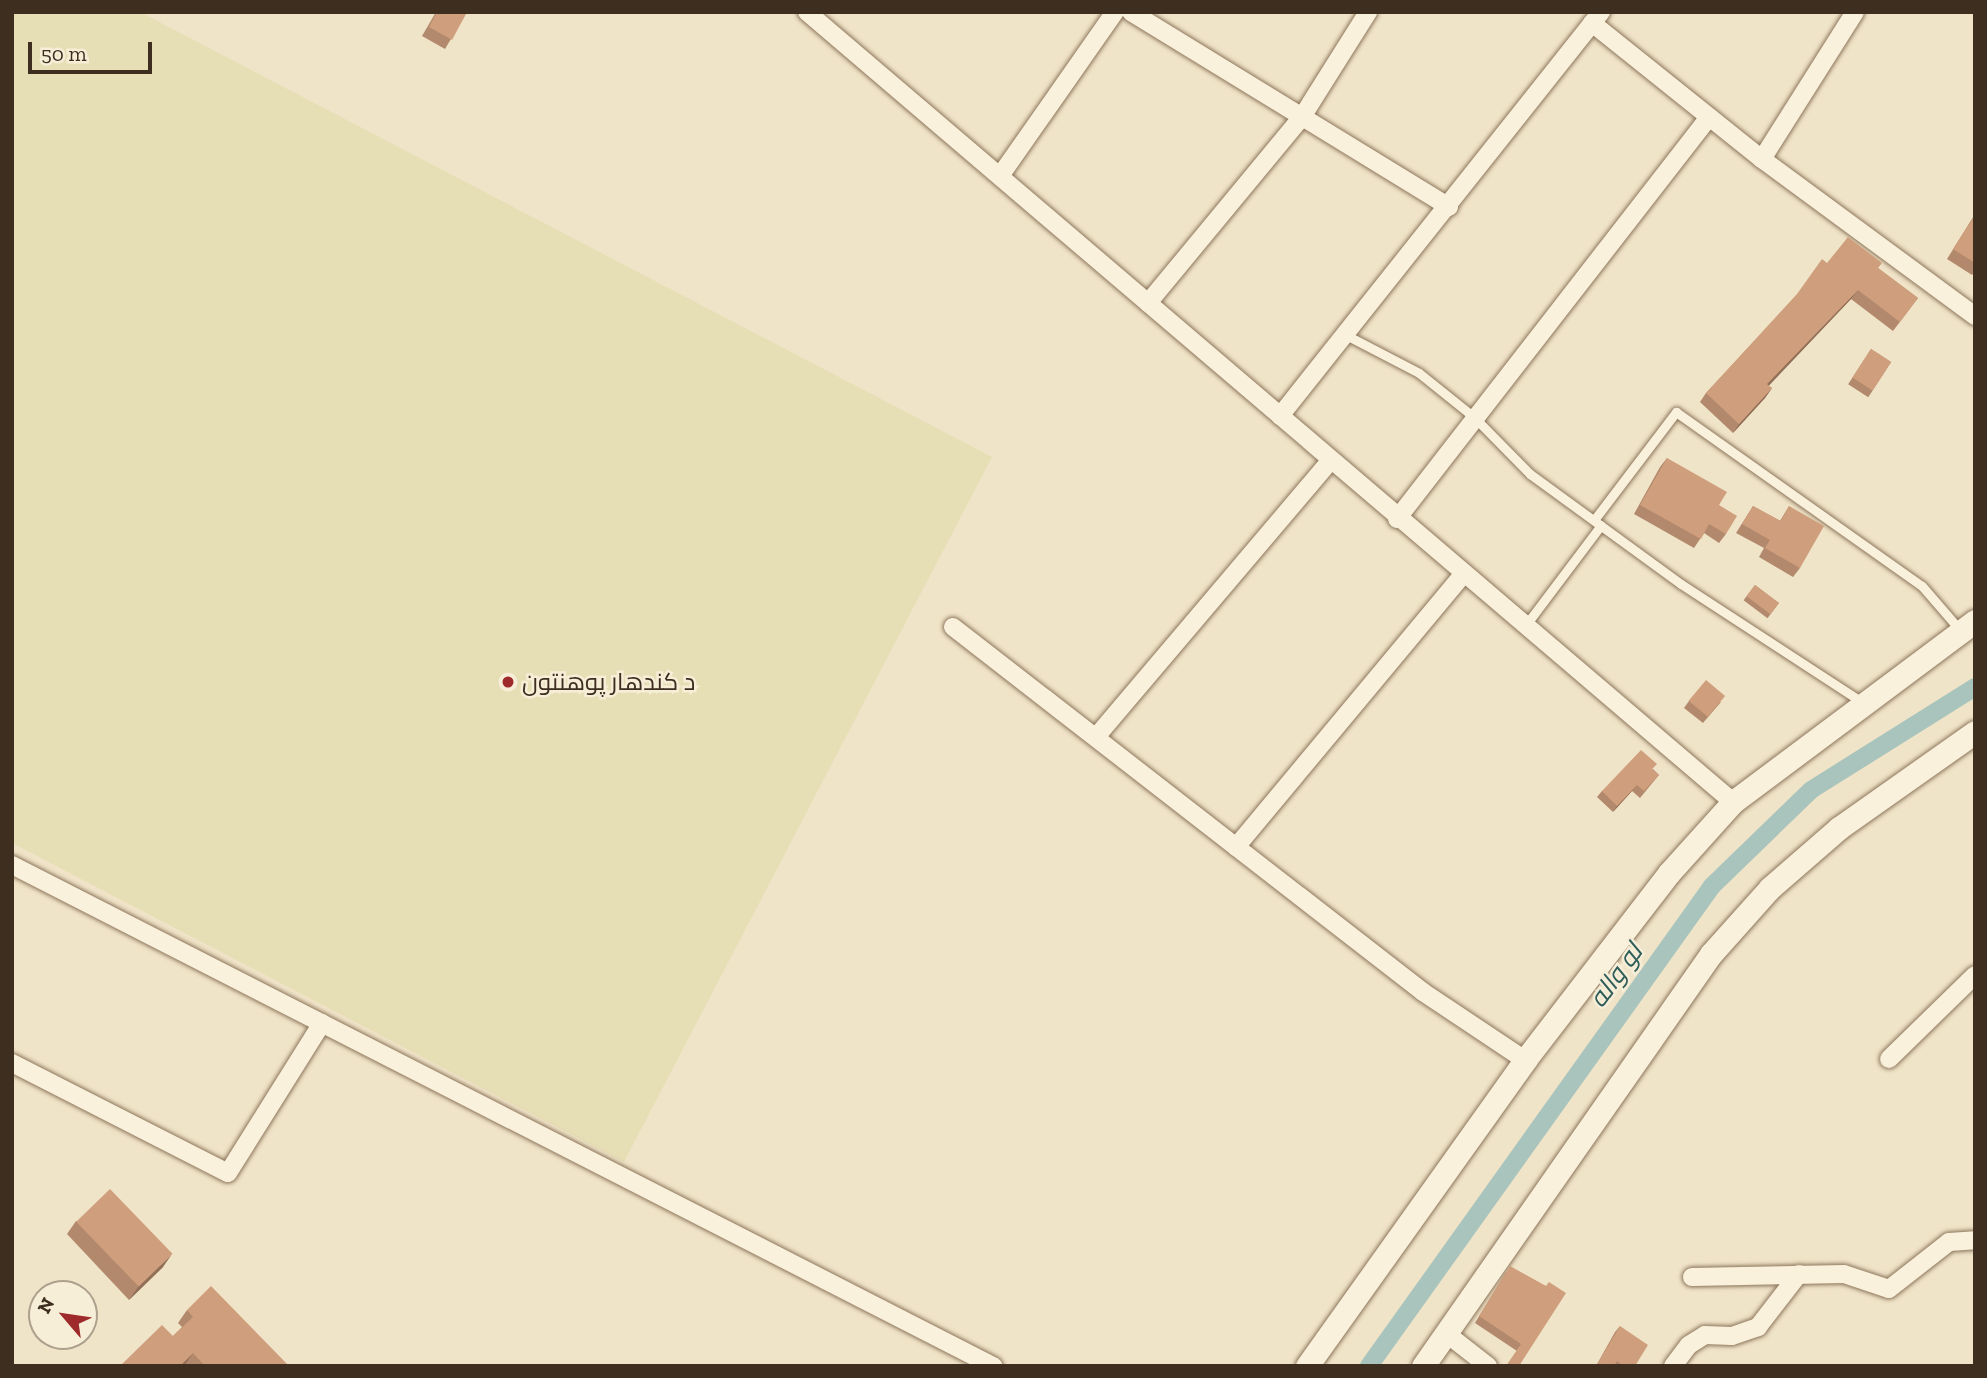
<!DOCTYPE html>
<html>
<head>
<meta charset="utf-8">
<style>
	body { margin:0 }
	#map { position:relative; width:1987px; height:1378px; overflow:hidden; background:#f0e4c8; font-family:"Zilla Slab",Cairo,serif }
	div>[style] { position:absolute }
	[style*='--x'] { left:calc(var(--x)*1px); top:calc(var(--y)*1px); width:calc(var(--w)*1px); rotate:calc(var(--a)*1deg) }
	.farmland>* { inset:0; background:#e6deb5 }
	.canal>* { height:18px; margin:-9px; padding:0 9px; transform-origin:9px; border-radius:9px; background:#a9c4bc }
	.roads { filter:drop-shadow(0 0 2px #8d765c) drop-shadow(0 0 2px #8d765c) }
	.service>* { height:9px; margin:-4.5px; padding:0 4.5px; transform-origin:4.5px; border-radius:4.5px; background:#faf1dc }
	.minor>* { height:18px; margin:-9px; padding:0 9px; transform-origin:9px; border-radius:9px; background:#faf1dc }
	.tertiary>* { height:23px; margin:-11.5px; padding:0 11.5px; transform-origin:11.5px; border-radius:11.5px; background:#faf1dc }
	.wall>* { inset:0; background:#b2896c; transform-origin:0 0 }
	.shaded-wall>* { inset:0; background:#916f58 }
	.building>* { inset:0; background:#cf9f7d; transform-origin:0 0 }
	.dots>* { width:19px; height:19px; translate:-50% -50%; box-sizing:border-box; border:4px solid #f7eed8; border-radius:50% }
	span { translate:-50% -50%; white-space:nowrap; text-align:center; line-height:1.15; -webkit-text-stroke:5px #f7eed8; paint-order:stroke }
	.poi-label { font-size:24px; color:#3d2e20 }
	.left { translate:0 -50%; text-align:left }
	.water-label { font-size:26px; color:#2f5d5a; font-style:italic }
	.frame { position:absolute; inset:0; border:14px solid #3d2e20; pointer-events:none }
	.north { position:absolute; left:28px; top:1280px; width:70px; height:70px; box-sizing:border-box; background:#f7eed8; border:2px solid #ada18e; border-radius:50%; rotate:299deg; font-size:19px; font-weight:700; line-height:28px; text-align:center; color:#3d2e20 }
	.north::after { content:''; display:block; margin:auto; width:24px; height:32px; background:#9e2a2b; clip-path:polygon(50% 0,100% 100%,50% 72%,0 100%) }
	.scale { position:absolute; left:28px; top:42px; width:124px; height:32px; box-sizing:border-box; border:4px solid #3d2e20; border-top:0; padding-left:9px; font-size:21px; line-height:24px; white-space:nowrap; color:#3d2e20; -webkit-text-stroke:5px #f7eed8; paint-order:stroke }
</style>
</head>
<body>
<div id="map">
	<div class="farmland">
		<div style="clip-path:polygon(12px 12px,140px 12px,992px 457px,624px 1162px,12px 843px)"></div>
	</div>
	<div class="canal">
		<div style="--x:1369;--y:1366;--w:590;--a:-54.45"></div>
		<div style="--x:1712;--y:886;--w:138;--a:-44.1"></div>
		<div style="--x:1811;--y:790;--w:194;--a:-32.1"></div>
	</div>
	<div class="roads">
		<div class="service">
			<div style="--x:1346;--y:335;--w:82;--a:27.5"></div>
			<div style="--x:1419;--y:373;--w:72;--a:38.8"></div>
			<div style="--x:1475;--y:418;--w:78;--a:45.5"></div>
			<div style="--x:1530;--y:474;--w:187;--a:36.1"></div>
			<div style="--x:1681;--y:584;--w:216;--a:33.1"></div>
			<div style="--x:1594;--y:520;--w:136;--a:-52.8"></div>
			<div style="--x:1676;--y:412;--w:301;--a:35.3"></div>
			<div style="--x:1922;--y:586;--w:58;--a:49.2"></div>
			<div style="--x:1525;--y:626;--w:126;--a:-53"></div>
		</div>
		<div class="minor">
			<div style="--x:807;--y:12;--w:1217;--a:40.47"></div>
			<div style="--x:1131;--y:12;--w:373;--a:31.5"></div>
			<div style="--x:1592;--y:23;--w:218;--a:38.7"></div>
			<div style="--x:1762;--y:159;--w:265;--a:36.4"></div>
			<div style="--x:1762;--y:159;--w:174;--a:-57.7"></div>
			<div style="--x:1000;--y:176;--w:200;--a:-55"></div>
			<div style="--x:1148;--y:303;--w:241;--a:-50.4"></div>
			<div style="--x:1302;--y:117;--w:124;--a:-57.8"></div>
			<div style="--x:1280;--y:416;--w:516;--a:-51.53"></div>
			<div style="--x:1397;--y:519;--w:509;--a:-52.18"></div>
			<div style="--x:953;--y:627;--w:595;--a:37.83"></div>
			<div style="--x:1423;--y:992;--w:123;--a:33.7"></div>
			<div style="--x:1096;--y:737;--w:362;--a:-49.7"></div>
			<div style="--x:1236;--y:847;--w:353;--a:-50.2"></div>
			<div style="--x:12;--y:865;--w:1102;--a:27.05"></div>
			<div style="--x:1889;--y:1059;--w:120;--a:-44.3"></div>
			<div style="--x:12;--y:1063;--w:242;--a:27"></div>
			<div style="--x:228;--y:1173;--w:177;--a:-57.9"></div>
			<div style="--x:1692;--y:1277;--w:152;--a:-1.1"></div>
			<div style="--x:1844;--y:1274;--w:47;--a:18.4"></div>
			<div style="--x:1889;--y:1289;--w:76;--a:-38.1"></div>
			<div style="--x:1949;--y:1242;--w:26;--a:-4"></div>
			<div style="--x:1447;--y:1334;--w:52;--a:38"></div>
			<div style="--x:1673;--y:1366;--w:26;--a:-53"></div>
			<div style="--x:1689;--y:1345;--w:19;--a:-32"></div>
			<div style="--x:1705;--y:1335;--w:27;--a:2"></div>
			<div style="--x:1732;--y:1336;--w:28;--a:-19"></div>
			<div style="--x:1758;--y:1327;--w:67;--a:-52.3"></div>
		</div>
		<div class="tertiary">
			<div style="--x:1307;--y:1366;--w:376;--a:-54.5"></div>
			<div style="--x:1525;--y:1060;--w:236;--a:-52.4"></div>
			<div style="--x:1669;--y:873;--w:96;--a:-48"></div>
			<div style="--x:1733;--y:802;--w:302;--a:-36.8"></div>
			<div style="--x:1423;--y:1366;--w:503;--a:-55.05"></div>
			<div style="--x:1711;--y:954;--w:89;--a:-48.2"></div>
			<div style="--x:1770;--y:888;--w:91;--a:-41"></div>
			<div style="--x:1839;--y:828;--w:166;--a:-35.2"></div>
		</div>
	</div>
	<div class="wall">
		<div style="clip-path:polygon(436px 12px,467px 12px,445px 49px,422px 36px)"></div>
		<div style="clip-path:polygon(1975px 214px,1975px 271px,1972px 275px,1947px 259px)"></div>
		<div style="clip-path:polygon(1827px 263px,1878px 268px,1918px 298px,1893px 331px,1851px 299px,1768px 386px,1772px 388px,1765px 398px,1733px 433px,1700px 402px,1706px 393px)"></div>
		<div style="left:1871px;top:349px;width:24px;height:42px;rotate:33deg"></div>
		<div style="clip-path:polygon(1667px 458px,1719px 505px,1726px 534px,1719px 543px,1704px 533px,1694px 548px,1634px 514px,1660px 467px)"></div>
		<div style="clip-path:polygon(1753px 506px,1780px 521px,1789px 506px,1800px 568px,1793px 577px,1759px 557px,1764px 548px,1736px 533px)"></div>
		<div style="left:1755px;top:585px;width:30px;height:19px;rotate:37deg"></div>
		<div style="clip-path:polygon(1689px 701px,1721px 702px,1703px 723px,1684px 708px)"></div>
		<div style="clip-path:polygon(1653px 769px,1659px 775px,1640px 798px,1632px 791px,1613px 812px,1597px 797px,1602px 791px)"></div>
		<div style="clip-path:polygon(76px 1221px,163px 1267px,129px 1300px,67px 1234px)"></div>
		<div style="clip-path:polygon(1506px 1272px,1546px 1286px,1519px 1366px,1517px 1351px,1475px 1323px)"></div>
		<div style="clip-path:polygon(187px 1310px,289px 1366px,120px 1366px,173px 1336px,182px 1327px,178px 1323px)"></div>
		<div style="clip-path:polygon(1620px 1326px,1635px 1366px,1596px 1366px,1615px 1332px)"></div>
	</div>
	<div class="shaded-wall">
		<div style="clip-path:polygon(1858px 290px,1851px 299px,1761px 394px,1767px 384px)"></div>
		<div style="clip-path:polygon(1772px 388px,1765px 398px,1733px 433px,1739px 424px)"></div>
		<div style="clip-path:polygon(1637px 785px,1632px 791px,1613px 812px,1617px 806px)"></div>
		<div style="clip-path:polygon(172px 1254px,163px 1267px,129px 1300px,138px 1287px)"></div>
		<div style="clip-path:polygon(193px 1353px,184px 1366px,180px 1366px)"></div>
	</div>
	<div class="building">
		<div style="clip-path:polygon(437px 12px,467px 12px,452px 40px,429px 27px)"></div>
		<div style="clip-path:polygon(1975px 215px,1975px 263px,1953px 249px)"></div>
		<div style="clip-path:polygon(1848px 237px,1882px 263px,1878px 268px,1918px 298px,1900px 322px,1858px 290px,1767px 384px,1772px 388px,1739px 424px,1706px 393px,1797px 294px,1822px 259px,1827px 263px)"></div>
		<div style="left:1871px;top:349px;width:24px;height:34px;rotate:33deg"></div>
		<div style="clip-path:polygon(1667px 458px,1727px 492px,1719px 505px,1737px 516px,1726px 534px,1709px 524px,1701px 539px,1640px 505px)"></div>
		<div style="clip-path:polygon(1753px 506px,1781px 521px,1789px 506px,1824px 526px,1800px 568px,1765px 548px,1770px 540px,1742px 524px)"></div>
		<div style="left:1755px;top:585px;width:30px;height:14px;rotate:37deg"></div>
		<div style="left:1706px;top:680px;width:25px;height:27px;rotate:40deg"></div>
		<div style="clip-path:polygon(1641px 750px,1657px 764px,1652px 769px,1659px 775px,1644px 791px,1637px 785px,1617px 806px,1602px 791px)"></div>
		<div style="left:110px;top:1189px;width:90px;height:47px;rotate:46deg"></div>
		<div style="clip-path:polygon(1510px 1266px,1546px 1286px,1549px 1282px,1566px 1293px,1519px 1366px,1506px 1366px,1521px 1344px,1479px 1316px)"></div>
		<div style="clip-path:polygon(211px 1286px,289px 1366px,205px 1366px,193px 1353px,180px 1366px,120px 1366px,162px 1325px,173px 1336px,193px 1317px,187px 1310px)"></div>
		<div style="clip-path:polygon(1620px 1326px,1648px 1345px,1635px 1366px,1623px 1366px,1617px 1361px,1614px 1366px,1596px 1366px)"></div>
	</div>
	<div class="dots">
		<div style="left:508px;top:682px;background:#9e2a2b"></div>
	</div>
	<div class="poi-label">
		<span class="left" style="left:522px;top:682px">د کندهار پوهنتون</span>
	</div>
	<div class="water-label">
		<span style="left:1616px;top:976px;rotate:-54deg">لو واله</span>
	</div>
	<div class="frame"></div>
	<div class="north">N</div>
	<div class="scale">50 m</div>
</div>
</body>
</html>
